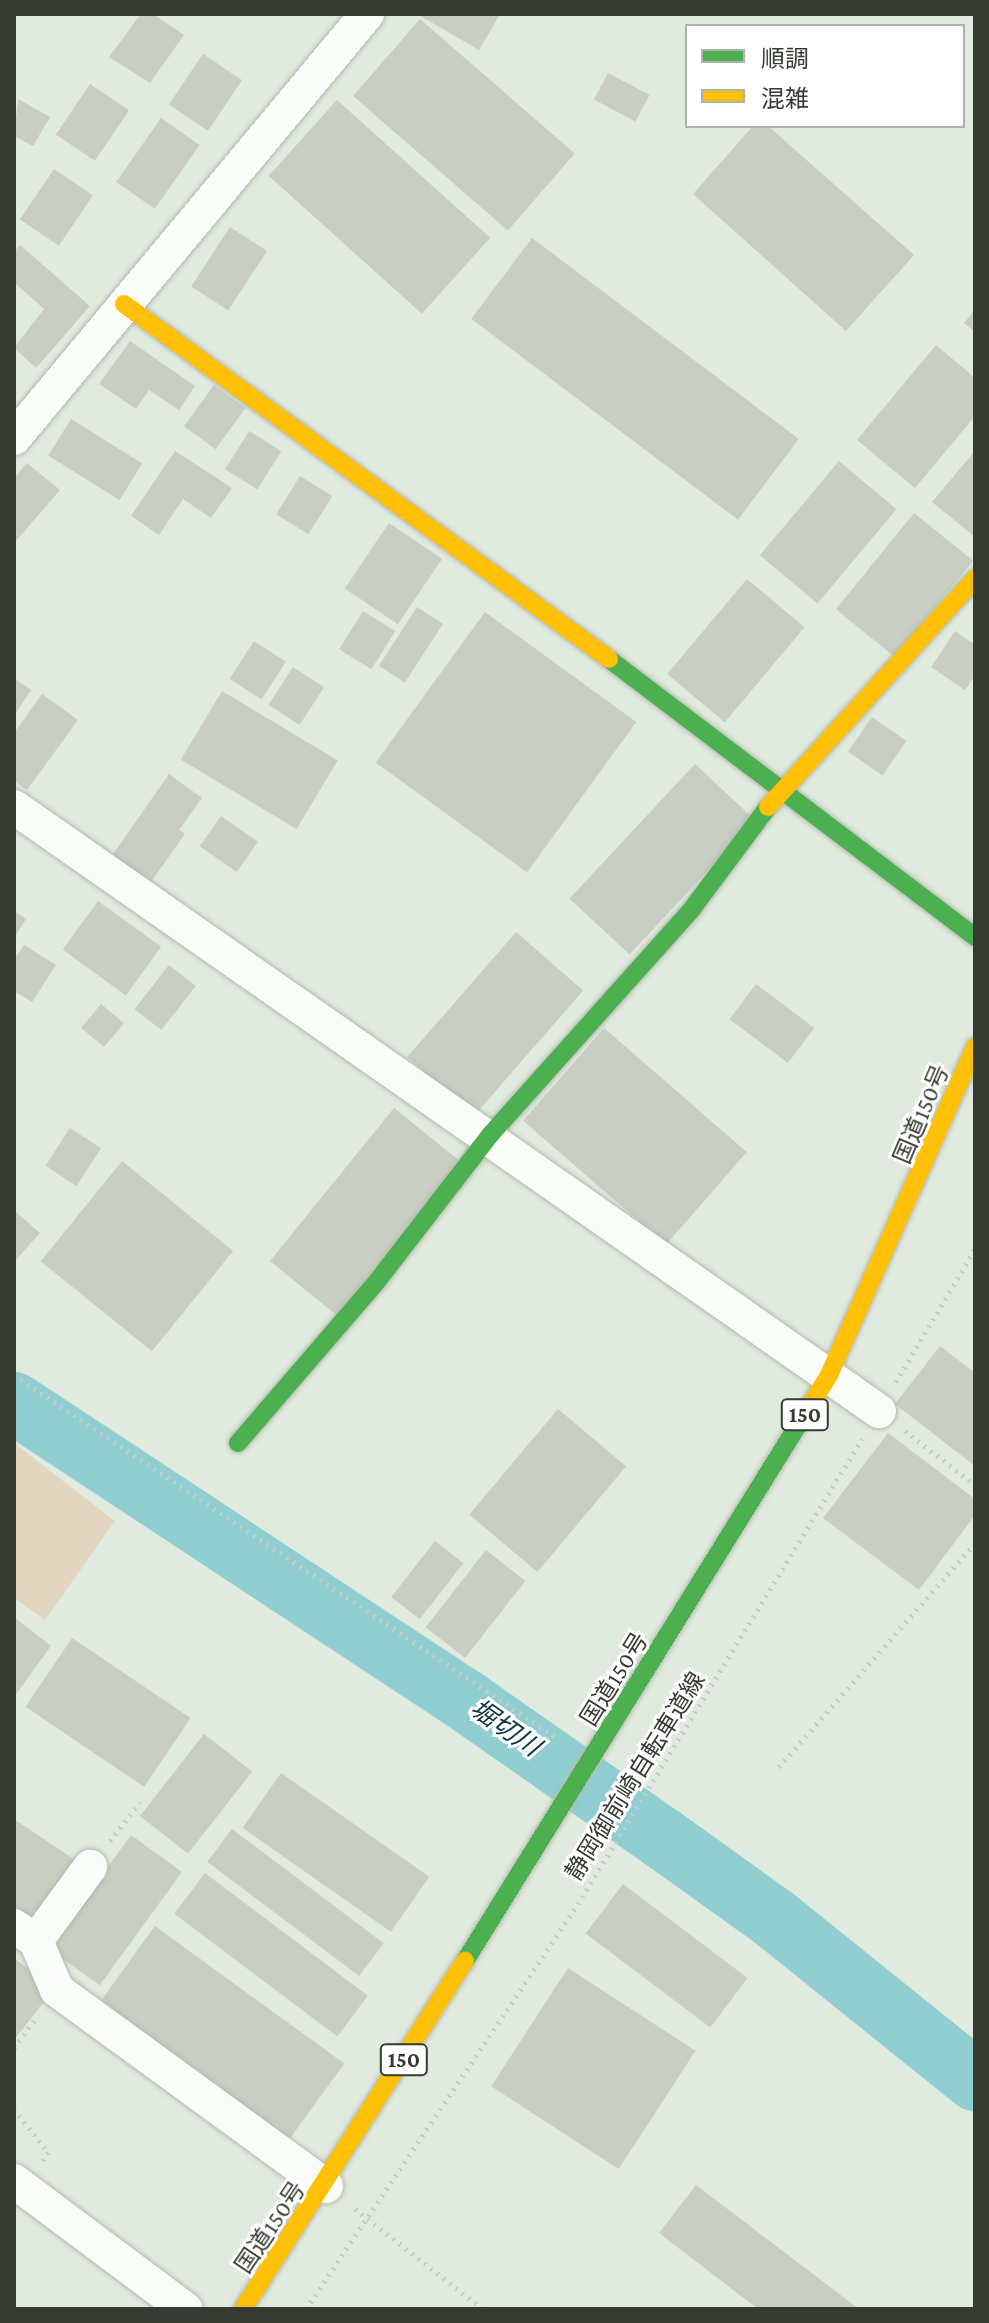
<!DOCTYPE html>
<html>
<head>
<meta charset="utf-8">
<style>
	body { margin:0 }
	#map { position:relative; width:989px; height:2323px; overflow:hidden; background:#e1eade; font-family:"Crimson Pro","Noto Sans JP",serif }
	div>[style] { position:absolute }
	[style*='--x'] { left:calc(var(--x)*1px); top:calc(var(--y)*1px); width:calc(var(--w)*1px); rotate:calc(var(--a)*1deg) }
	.green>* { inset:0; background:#e2d6c0 }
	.river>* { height:62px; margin:-31px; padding:0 31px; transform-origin:31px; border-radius:31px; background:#90ced1 }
	.building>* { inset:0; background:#c9cdc2; transform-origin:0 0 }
	.path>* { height:5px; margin-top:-2.5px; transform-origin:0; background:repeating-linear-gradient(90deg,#c8cbc7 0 2px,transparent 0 8px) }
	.roads { filter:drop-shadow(0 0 2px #b3bab0) drop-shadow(0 0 2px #b3bab0) }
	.street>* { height:34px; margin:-17px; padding:0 17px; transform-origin:17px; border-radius:17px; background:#fafcfa }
	.fast>* { height:18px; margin:-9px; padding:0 9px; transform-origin:9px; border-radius:9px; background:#4caf50 }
	.slow>* { height:18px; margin:-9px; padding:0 9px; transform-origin:9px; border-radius:9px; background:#ffc107 }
	span { translate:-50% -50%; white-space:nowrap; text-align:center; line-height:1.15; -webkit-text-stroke:6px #fff; paint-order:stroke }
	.shield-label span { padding:2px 6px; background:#fff; border:2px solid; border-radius:6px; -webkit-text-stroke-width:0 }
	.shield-label { font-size:22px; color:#353b32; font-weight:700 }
	.street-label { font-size:24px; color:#353b32 }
	.water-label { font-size:26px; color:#0d373b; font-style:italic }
	.frame { position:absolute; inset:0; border:16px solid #353b32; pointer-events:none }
	.legend { position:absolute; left:685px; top:24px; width:280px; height:104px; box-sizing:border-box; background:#fff; border:2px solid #aeb1ad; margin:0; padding:10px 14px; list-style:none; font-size:24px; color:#353b32 }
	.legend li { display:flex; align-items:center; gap:16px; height:40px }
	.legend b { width:40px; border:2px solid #aeb1ad }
</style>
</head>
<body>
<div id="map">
	<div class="green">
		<div style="clip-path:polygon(14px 1443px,115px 1521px,45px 1620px,14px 1598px)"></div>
	</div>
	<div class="river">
		<div style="--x:14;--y:1403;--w:540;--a:33.37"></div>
		<div style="--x:465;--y:1700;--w:239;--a:35"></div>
		<div style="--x:661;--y:1837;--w:140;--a:35.7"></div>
		<div style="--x:775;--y:1919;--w:257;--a:38.8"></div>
	</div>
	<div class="building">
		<div style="clip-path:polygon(141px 14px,153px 14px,184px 35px,150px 83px,109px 57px)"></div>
		<div style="clip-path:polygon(417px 14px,496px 14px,499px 16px,479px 50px)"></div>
		<div style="left:420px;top:19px;width:205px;height:102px;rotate:41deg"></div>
		<div style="left:203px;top:54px;width:47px;height:61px;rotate:34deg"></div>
		<div style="left:608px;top:73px;width:47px;height:30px;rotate:28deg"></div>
		<div style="left:90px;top:84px;width:47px;height:61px;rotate:34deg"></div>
		<div style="clip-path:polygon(18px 99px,50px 117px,33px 146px,14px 136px)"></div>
		<div style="left:337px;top:100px;width:206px;height:102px;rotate:42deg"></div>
		<div style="left:161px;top:118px;width:47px;height:78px;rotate:35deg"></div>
		<div style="clip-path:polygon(753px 126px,768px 126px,914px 255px,846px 331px,693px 194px)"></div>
		<div style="left:54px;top:169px;width:47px;height:61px;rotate:34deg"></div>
		<div style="left:230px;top:227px;width:44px;height:71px;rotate:33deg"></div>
		<div style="left:532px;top:238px;width:334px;height:101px;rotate:37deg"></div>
		<div style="clip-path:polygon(20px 245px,90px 306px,36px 368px,14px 348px,44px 309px,14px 282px,14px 252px)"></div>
		<div style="clip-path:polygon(975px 310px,975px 332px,964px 323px)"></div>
		<div style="clip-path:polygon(130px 341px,195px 386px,179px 410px,149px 390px,136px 409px,99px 384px)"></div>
		<div style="clip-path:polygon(936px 345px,975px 378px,975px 416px,915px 488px,857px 440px)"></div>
		<div style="left:214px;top:385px;width:39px;height:51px;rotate:36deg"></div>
		<div style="left:71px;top:419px;width:84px;height:43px;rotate:32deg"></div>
		<div style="left:249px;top:431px;width:38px;height:45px;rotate:32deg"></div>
		<div style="clip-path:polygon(175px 451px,232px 488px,211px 518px,183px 499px,159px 535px,131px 516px)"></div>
		<div style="clip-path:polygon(975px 451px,975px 537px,932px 502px)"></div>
		<div style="left:839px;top:461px;width:75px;height:123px;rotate:40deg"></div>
		<div style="clip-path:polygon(27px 463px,60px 490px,14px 543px,14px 478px)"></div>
		<div style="left:300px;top:476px;width:38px;height:45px;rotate:32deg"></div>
		<div style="left:914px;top:513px;width:76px;height:124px;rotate:39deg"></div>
		<div style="left:389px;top:523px;width:64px;height:79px;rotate:34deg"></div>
		<div style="left:747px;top:579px;width:75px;height:124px;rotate:40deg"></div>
		<div style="left:417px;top:607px;width:31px;height:70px;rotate:33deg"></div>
		<div style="left:363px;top:611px;width:38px;height:45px;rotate:32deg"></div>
		<div style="left:485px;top:612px;width:187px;height:186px;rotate:36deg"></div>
		<div style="clip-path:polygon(955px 631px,975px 645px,975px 676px,965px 690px,931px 667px)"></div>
		<div style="left:254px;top:641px;width:38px;height:45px;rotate:33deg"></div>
		<div style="left:293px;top:667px;width:37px;height:45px;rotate:33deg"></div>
		<div style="clip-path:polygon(14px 678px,31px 690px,14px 716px)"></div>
		<div style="left:222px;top:691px;width:135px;height:80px;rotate:31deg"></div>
		<div style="clip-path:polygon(42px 694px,78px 720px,27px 790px,14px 781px,14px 733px)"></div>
		<div style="left:872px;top:717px;width:42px;height:42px;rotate:35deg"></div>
		<div style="left:695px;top:764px;width:82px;height:184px;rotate:43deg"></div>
		<div style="clip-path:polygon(169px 774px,202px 798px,179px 830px,185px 834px,148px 886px,109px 860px)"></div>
		<div style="left:221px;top:816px;width:45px;height:37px;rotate:35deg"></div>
		<div style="left:98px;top:901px;width:78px;height:60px;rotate:36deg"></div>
		<div style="clip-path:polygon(14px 911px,26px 919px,14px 938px)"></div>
		<div style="left:516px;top:932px;width:89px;height:166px;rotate:41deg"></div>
		<div style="clip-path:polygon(24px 945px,56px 965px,32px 1002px,14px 991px,14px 960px)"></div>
		<div style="left:169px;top:965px;width:34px;height:56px;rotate:38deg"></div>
		<div style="left:756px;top:984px;width:73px;height:44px;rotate:37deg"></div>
		<div style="left:101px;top:1004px;width:30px;height:31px;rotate:40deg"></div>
		<div style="left:604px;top:1028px;width:189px;height:123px;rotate:41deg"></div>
		<div style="left:394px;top:1108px;width:86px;height:197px;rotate:39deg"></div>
		<div style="left:70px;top:1128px;width:37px;height:45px;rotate:33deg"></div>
		<div style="left:122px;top:1161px;width:143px;height:129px;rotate:39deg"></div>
		<div style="clip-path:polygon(14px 1210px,40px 1233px,14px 1262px)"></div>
		<div style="clip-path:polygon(940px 1346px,975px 1373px,975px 1466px,895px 1404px)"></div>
		<div style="left:558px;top:1409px;width:89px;height:138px;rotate:40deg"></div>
		<div style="clip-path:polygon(888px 1433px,975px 1499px,975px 1515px,919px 1590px,823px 1518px)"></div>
		<div style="left:435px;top:1541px;width:36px;height:71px;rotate:38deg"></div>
		<div style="left:486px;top:1550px;width:50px;height:98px;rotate:38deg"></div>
		<div style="clip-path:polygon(14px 1617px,51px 1646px,14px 1697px)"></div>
		<div style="left:72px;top:1638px;width:143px;height:83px;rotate:34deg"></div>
		<div style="left:204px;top:1734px;width:61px;height:104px;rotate:38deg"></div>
		<div style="left:281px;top:1773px;width:181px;height:67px;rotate:35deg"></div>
		<div style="clip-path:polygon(14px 1819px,81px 1864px,34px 1933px,14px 1920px)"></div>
		<div style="left:232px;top:1829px;width:190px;height:41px;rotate:37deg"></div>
		<div style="left:131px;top:1835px;width:63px;height:140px;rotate:36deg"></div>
		<div style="left:205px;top:1873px;width:204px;height:51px;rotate:37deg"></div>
		<div style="left:623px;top:1884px;width:156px;height:62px;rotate:37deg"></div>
		<div style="left:155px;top:1926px;width:234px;height:105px;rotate:36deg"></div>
		<div style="clip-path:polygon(14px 1958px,54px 1989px,14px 2040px)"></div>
		<div style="left:568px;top:1968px;width:152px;height:141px;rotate:33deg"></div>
		<div style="clip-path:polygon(696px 2185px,859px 2309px,758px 2309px,659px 2233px)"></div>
	</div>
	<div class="path">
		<div style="--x:14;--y:1375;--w:653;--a:33.76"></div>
		<div style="--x:896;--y:1382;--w:155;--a:-59.3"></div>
		<div style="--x:905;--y:1431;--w:88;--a:37.6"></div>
		<div style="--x:779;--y:1767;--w:298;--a:-48.8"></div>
		<div style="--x:110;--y:1841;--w:49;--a:-52.4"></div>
		<div style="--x:14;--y:2048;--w:39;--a:-54"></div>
		<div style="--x:14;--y:2109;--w:55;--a:51.7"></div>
		<div style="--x:48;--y:2152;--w:12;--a:121"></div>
		<div style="--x:355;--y:2209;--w:162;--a:38"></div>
		<div style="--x:306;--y:2309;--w:488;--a:-56.1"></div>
		<div style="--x:578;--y:1904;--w:545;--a:-58.59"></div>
	</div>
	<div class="roads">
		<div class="street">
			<div style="--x:14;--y:438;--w:552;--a:-50.22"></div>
			<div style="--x:14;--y:807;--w:1055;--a:34.93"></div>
			<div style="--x:14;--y:1926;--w:27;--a:34"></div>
			<div style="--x:36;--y:1941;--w:53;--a:66.8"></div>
			<div style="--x:57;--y:1990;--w:333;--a:36.1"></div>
			<div style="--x:36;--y:1941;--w:92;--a:-53.9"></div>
			<div style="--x:14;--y:2181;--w:214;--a:36.8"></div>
		</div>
		<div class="fast">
			<div style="--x:609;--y:659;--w:460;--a:37.2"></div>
			<div style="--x:238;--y:1443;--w:215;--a:-49.3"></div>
			<div style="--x:378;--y:1280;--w:183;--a:-52.3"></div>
			<div style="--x:490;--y:1135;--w:303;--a:-48.2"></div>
			<div style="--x:692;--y:909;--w:127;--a:-53.3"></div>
			<div style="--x:465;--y:1961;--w:656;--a:-58.15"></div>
		</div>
		<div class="slow">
			<div style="--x:124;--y:304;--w:601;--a:36.2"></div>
			<div style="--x:768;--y:807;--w:308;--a:-47.8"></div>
			<div style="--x:811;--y:1404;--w:34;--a:-58"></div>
			<div style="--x:829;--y:1375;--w:359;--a:-66"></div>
			<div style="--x:243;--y:2309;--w:413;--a:-57.5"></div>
		</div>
	</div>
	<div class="shield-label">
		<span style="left:805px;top:1415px">150</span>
		<span style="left:404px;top:2060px">150</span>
	</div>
	<div class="street-label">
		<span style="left:921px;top:1114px;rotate:-67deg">国道150号</span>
		<span style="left:614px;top:1679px;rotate:-58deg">国道150号</span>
		<span style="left:635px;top:1776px;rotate:-58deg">静岡御前崎自転車道線</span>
		<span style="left:270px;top:2227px;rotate:-56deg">国道150号</span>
	</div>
	<div class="water-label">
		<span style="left:505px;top:1728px;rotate:35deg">堀切川</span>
	</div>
	<div class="frame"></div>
	<ul class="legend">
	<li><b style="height:10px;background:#4caf50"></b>順調</li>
	<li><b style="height:10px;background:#ffc107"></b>混雑</li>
	</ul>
</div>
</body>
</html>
